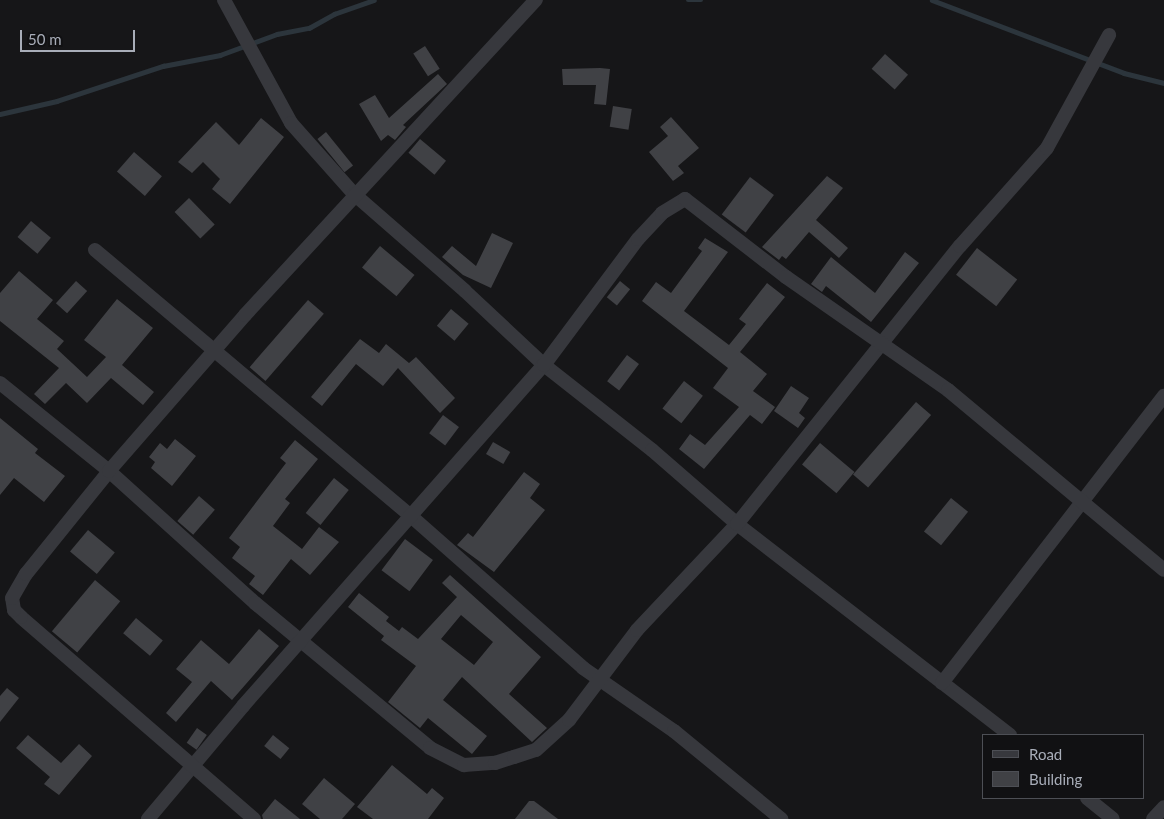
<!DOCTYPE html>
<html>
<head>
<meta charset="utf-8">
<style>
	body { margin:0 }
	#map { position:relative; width:1164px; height:819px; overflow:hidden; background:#161618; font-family:Lato,sans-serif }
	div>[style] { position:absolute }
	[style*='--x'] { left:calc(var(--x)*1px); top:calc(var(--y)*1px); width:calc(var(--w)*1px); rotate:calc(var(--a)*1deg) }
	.stream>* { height:4.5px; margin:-2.25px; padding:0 2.25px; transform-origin:2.25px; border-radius:2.25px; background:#2c353c }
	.building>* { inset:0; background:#404145; transform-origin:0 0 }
	.street>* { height:14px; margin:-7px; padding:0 7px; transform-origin:7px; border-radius:7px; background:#37383d }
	span { translate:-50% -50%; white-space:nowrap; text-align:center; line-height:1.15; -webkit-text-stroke:5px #111113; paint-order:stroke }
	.legend { position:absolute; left:982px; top:734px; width:162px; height:65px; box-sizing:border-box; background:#111113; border:1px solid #4d4f55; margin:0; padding:6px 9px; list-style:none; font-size:15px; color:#a8adb8 }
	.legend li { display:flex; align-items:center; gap:10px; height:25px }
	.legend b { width:25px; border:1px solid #4d4f55 }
	.scale { position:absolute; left:20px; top:30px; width:115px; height:22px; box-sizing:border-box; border:2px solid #a8adb8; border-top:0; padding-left:6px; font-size:15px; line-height:18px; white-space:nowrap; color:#a8adb8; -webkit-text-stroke:4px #111113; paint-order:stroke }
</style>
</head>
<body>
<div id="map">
	<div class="stream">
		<div style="--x:688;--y:0;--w:13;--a:0"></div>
		<div style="--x:932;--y:0;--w:205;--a:20.8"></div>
		<div style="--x:1124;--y:73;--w:41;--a:14"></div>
		<div style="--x:0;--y:114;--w:58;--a:-12.8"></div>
		<div style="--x:57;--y:101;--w:112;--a:-18.3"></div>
		<div style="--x:163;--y:66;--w:58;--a:-10.9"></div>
		<div style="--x:220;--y:55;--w:61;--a:-20.2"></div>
		<div style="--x:277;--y:34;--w:33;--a:-11"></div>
		<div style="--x:309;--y:28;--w:29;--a:-29"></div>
		<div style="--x:334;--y:14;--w:42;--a:-19.3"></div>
	</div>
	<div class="building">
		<div style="left:425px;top:46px;width:27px;height:14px;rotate:57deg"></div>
		<div style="left:885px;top:54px;width:31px;height:20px;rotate:42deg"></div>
		<div style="clip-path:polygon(600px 68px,610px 69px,606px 105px,594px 104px,596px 85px,563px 85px,562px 69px)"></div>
		<div style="clip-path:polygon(438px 74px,447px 84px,403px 125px,406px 127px,395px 140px,388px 135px,381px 141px,359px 104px,375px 95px,389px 118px)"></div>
		<div style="left:613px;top:106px;width:19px;height:21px;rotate:9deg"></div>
		<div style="clip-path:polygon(671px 117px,699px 148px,678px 166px,684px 173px,673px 181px,649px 152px,668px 136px,660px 127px)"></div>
		<div style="clip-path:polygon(261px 118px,284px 137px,230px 204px,212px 189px,220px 179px,203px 162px,192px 173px,178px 162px,216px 122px,239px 145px)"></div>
		<div style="left:326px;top:132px;width:43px;height:11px;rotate:51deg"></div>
		<div style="left:420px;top:139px;width:34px;height:18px;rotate:40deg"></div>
		<div style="left:134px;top:152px;width:37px;height:26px;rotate:41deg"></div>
		<div style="clip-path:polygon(827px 176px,843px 188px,816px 220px,848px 248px,839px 258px,809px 232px,786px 259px,782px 256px,779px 260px,762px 247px)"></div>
		<div style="left:750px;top:177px;width:30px;height:47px;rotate:37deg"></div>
		<div style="left:189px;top:198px;width:37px;height:20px;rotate:46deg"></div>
		<div style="left:31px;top:221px;width:26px;height:21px;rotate:40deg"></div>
		<div style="clip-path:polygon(492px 233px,513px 243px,491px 288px,463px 275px,442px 257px,452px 246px,476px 266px)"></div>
		<div style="clip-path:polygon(705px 238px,728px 252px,684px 311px,729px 345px,746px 324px,739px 319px,767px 283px,785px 297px,740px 352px,767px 374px,753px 391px,775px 407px,762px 424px,750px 415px,704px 469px,679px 449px,690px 434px,705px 445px,739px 407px,713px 388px,728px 368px,642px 301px,656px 282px,671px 293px,702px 251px,698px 248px)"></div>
		<div style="left:380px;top:246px;width:45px;height:28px;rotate:40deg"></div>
		<div style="left:977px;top:248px;width:51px;height:34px;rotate:38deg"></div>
		<div style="clip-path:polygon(905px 252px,919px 263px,871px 322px,826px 286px,822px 292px,811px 284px,831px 257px,875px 293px)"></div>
		<div style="clip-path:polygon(19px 271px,53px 300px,37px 319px,64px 341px,57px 349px,87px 377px,106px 357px,84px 340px,117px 299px,153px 328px,122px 365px,154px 392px,143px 405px,111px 378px,87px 403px,66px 383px,45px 404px,34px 394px,59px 368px,0 321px,0 293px)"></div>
		<div style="left:76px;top:281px;width:15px;height:30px;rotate:42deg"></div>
		<div style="left:620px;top:281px;width:13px;height:21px;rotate:39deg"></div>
		<div style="left:308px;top:300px;width:21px;height:89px;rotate:41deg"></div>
		<div style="left:451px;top:309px;width:23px;height:22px;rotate:40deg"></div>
		<div style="clip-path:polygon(360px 339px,379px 353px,386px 344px,409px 363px,416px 357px,455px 398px,440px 413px,398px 368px,383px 386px,356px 364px,322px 406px,311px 397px)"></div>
		<div style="left:627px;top:355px;width:15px;height:33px;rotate:37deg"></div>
		<div style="left:684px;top:381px;width:24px;height:35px;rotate:38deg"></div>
		<div style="clip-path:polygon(791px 386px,809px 398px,799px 413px,805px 418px,798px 428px,774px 411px)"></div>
		<div style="left:916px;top:402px;width:20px;height:96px;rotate:41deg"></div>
		<div style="left:443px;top:415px;width:20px;height:23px;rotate:37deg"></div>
		<div style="clip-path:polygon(0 418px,38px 449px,35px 453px,65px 476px,44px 502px,14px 478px,0 495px)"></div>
		<div style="clip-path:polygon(175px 439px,196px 456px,172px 486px,151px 468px,155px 462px,149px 457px,160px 443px,167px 449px)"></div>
		<div style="clip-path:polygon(295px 440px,318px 459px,285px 499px,290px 503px,273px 526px,302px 549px,319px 527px,339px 542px,310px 575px,291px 559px,263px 595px,249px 584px,255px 576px,232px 558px,240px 547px,229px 538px,286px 463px,280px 458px)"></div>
		<div style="left:493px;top:442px;width:20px;height:14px;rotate:30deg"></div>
		<div style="left:820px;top:443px;width:45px;height:28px;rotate:40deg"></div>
		<div style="clip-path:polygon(524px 472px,540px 484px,530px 498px,545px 510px,494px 572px,457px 545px,468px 533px,473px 537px)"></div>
		<div style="left:334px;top:478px;width:19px;height:45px;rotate:39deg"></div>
		<div style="left:199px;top:496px;width:21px;height:33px;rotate:41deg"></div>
		<div style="left:951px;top:498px;width:22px;height:43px;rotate:39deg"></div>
		<div style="left:88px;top:530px;width:35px;height:28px;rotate:40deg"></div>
		<div style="left:405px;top:539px;width:35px;height:39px;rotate:37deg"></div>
		<div style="clip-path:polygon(evenodd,450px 575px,541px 657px,509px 694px,547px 728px,532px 742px,462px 677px,443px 700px,487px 736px,472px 754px,428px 718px,420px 728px,388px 702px,416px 666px,381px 640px,384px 636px,348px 607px,359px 593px,389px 617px,386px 621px,399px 631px,402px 627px,418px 639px,457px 597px,442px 583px,450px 575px,461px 615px,493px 642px,474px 665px,441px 639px,461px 615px)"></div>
		<div style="left:95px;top:580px;width:33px;height:67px;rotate:40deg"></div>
		<div style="left:136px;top:618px;width:35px;height:20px;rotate:40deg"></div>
		<div style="clip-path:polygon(259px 629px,279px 646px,232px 700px,211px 681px,176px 722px,166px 713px,192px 682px,176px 669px,201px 640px,229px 664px)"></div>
		<div style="clip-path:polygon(7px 688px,19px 698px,0 722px,0 696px)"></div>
		<div style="left:197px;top:728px;width:12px;height:18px;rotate:35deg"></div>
		<div style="clip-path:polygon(28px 735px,61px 763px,79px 744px,92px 756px,59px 795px,44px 784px,50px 777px,16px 748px)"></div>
		<div style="left:273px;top:735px;width:21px;height:14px;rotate:39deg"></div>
		<div style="clip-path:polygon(392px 765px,427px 794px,432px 788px,444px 798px,428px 819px,373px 819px,357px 807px)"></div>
		<div style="clip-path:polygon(324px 778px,355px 804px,342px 819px,320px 819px,302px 804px)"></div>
		<div style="clip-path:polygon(275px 799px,300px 819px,263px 819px,262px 815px)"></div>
		<div style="clip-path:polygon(529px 801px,534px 801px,558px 819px,515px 819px)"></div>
	</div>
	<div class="street">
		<div style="--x:224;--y:0;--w:140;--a:61.4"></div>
		<div style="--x:291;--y:123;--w:95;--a:48.4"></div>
		<div style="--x:354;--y:194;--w:147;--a:41.1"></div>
		<div style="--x:465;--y:291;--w:108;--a:43.1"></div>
		<div style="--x:544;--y:365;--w:137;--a:38.2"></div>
		<div style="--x:652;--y:450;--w:113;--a:41"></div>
		<div style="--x:737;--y:524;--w:345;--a:37.7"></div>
		<div style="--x:95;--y:250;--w:414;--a:40.1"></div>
		<div style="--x:412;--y:517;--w:228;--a:41.4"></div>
		<div style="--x:583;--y:668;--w:111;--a:34.7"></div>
		<div style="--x:674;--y:731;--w:139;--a:39.4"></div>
		<div style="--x:0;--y:383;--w:140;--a:38.9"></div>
		<div style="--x:109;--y:471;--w:197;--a:42.1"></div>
		<div style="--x:255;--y:603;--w:227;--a:39.6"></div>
		<div style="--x:430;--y:748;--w:38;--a:27"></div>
		<div style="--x:464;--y:765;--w:31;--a:-4"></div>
		<div style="--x:495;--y:763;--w:20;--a:-18"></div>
		<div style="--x:514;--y:757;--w:23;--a:-18"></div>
		<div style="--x:536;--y:750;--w:45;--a:-42.3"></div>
		<div style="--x:569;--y:720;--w:113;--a:-52.9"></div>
		<div style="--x:637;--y:630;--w:146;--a:-46.7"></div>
		<div style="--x:737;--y:524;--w:356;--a:-51.3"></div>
		<div style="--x:960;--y:246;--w:131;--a:-48.4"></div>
		<div style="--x:1047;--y:148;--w:129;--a:-61.2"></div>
		<div style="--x:942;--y:683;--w:363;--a:-52.3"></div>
		<div style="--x:1087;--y:798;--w:33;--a:39"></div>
		<div style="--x:148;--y:819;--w:148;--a:-49.9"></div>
		<div style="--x:243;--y:706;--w:455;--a:-48.6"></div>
		<div style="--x:544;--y:365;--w:157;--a:-53.3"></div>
		<div style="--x:638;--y:239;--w:35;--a:-47"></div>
		<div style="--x:662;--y:213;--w:27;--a:-31"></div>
		<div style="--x:685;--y:199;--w:128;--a:37.7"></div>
		<div style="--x:786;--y:277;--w:198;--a:34.9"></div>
		<div style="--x:948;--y:390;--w:281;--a:39.8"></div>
		<div style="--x:254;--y:819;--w:308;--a:-139.1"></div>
		<div style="--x:21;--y:617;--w:10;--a:-135"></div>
		<div style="--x:14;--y:610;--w:12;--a:-99"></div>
		<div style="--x:12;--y:598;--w:28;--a:-60"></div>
		<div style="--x:26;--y:574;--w:132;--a:-51.1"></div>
		<div style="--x:109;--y:471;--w:207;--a:-48.9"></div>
		<div style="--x:245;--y:315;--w:429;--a:-47.3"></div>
		<div style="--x:1153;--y:819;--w:16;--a:-47"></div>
	</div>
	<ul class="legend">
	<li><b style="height:6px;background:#37383d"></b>Road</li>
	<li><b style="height:14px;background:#404145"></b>Building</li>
	</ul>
	<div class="scale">50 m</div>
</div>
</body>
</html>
